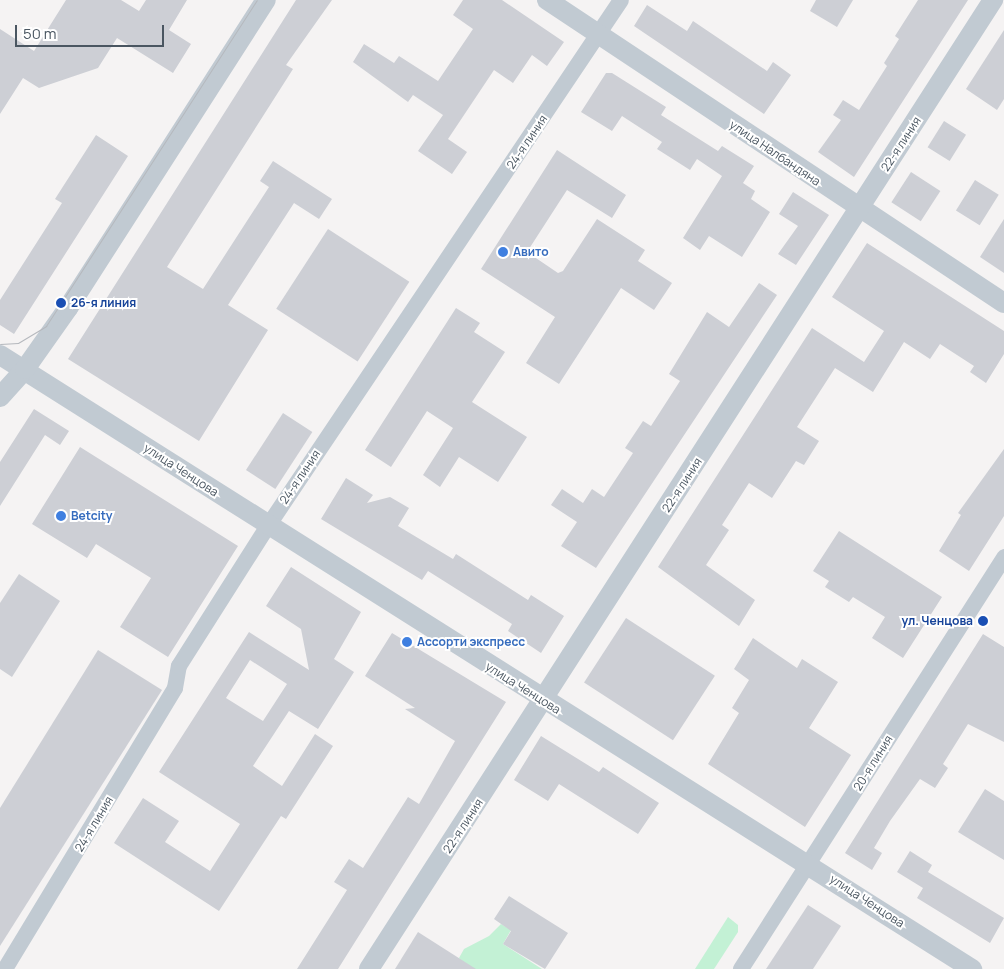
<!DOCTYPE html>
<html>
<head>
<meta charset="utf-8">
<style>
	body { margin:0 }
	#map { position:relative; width:1004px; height:969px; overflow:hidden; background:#f5f3f3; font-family:Manrope,sans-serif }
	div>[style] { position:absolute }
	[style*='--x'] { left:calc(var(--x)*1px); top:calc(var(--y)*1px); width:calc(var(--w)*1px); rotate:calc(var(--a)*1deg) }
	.green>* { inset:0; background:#c3f1d5 }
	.building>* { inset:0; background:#cdcfd5; transform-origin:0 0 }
	.minor>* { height:16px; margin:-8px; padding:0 8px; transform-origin:8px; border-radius:8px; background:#c1cad2 }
	.tertiary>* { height:20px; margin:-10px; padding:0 10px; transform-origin:10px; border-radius:10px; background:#c1cad2 }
	.tram>* { height:1px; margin:-0.5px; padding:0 0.5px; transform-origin:0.5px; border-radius:0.5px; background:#b5b8bd }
	.dots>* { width:14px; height:14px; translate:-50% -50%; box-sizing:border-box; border:2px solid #fff; border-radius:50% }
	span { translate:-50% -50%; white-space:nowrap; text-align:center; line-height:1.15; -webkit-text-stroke:4px #fff; paint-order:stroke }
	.street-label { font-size:12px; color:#4a5661 }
	.shop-label { font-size:12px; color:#366cbe; font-weight:700 }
	.left { translate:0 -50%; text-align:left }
	.transit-label { font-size:12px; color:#164399; font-weight:700 }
	.right { translate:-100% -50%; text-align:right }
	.scale { position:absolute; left:15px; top:25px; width:149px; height:22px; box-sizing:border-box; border:2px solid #4a5661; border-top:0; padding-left:6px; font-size:15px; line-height:18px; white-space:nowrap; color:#4a5661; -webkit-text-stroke:4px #fff; paint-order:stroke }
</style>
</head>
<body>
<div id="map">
	<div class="green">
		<div style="clip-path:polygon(728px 917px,738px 925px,738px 932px,714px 969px,695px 969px)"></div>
		<div style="clip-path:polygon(501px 924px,511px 930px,503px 944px,542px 969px,466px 969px,459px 958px,464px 949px,489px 936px)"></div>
	</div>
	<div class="building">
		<div style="clip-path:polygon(66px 0,121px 0,139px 11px,146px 0,187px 0,169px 30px,191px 44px,173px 73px,117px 38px,98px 68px,39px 88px,23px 78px,0 114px,0 29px,34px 51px)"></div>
		<div style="clip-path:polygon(296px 0,332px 0,286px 65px,293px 69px,167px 267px,203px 289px,269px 187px,260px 181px,273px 161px,332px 199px,319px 219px,294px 203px,228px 305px,268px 330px,199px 441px,68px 359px)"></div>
		<div style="clip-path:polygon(463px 0,502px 0,564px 42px,547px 66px,532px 55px,513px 83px,494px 70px,448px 139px,467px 152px,452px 174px,418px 151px,443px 115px,413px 95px,408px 102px,353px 62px,364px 44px,394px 63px,399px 56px,438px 81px,473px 29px,453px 15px)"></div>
		<div style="clip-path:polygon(816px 0,853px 0,837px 27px,810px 11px)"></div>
		<div style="clip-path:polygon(918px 0,968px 0,854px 177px,818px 152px,841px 120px,833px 115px,843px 100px,859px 110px,887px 66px,884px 63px,899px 39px,895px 36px)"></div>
		<div style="clip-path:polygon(647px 5px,687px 31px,693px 21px,767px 71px,773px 62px,791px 75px,764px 114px,634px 26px)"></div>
		<div style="clip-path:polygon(1004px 30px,1004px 99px,997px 110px,966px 89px)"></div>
		<div style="clip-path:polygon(606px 73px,612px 73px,666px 107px,661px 115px,718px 151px,722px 146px,754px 166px,743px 183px,755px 191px,751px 199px,770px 212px,742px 257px,709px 236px,700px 250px,683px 238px,722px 176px,697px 159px,690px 170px,657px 149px,662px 142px,622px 116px,612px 131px,581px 112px)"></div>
		<div style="left:944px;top:121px;width:26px;height:31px;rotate:32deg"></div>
		<div style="clip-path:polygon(96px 135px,128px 156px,14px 334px,0 325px,0 300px,62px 203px,55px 199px)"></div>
		<div style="clip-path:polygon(557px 150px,626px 195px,612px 218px,567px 190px,527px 252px,558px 273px,563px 271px,597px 219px,645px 250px,638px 261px,672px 283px,654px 310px,621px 288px,559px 384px,526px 363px,555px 317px,481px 269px)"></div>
		<div style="left:911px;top:172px;width:35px;height:36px;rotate:33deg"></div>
		<div style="left:975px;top:180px;width:28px;height:36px;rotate:32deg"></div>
		<div style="clip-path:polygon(793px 192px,829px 215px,796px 265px,778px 254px,798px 226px,779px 214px)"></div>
		<div style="clip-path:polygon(1004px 219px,1004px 273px,980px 257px)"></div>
		<div style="left:328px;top:229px;width:97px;height:95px;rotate:33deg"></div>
		<div style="clip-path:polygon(867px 243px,1004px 331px,1004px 354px,986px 383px,970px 372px,974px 366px,940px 344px,930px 359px,904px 342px,873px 392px,835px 368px,797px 427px,819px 441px,804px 465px,796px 461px,772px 498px,749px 483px,722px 525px,729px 530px,706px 565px,755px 600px,739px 626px,658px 567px,812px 328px,864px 362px,884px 331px,832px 297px)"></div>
		<div style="clip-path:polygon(759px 283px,777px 295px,596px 568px,561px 546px,577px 522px,551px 505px,562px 489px,583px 503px,592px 489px,604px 497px,633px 453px,625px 448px,643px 421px,651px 426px,680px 381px,669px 374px,707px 312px,729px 327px)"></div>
		<div style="clip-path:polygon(456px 308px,480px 323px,474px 332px,505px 352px,472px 402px,527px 437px,498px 482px,459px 457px,440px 487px,423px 475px,453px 428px,427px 411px,391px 467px,365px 450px)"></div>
		<div style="clip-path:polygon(34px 409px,69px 431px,60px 445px,45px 435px,0 506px,0 462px)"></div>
		<div style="left:283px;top:413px;width:35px;height:68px;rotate:33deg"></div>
		<div style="clip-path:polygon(80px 447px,238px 546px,168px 657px,120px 627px,151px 578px,96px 544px,87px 558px,32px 524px)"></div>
		<div style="clip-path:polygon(1004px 449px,1004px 516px,969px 571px,939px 551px,961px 515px,958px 513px)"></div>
		<div style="clip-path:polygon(346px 478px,373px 495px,367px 503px,390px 497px,409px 508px,398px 526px,453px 559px,456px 554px,528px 600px,531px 595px,564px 616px,541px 653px,508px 631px,512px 624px,428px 571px,422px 580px,321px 519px)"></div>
		<div style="clip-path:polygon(839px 531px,942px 597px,903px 658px,872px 638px,885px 617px,853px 597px,849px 602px,825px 587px,829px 581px,813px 571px)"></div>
		<div style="clip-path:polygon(evenodd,291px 567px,361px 612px,334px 659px,354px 672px,318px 729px,289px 711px,253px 766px,282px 786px,315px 734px,333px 746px,286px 819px,281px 816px,219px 911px,114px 843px,143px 798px,179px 821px,165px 842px,210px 871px,240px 824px,159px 772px,249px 632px,309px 670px,301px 629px,266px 606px,291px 567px,250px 660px,287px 684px,263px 721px,226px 698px,250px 660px)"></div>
		<div style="clip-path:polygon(19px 574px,60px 601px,12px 677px,0 669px,0 603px)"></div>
		<div style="left:626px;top:618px;width:106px;height:77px;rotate:33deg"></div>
		<div style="clip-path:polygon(392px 633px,506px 702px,338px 969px,297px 969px,347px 890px,334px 882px,349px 859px,363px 868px,408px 797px,419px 804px,455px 741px,405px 709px,415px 708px,365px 676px)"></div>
		<div style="clip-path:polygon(983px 634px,1004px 647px,1004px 742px,968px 724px,943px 764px,948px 768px,935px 788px,920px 779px,890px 821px,874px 848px,882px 853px,872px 870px,845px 853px)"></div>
		<div style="clip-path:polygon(753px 638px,797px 668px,802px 659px,838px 682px,809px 728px,851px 755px,805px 827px,708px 764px,739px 713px,732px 708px,749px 680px,734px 669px)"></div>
		<div style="clip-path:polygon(98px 650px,162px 690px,0 946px,0 808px)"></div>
		<div style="clip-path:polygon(541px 736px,599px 772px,603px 767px,659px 803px,638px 834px,559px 784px,548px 801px,514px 780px)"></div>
		<div style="clip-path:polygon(985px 789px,1004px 801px,1004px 860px,958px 832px)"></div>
		<div style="clip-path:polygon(910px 851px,932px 865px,928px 872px,1004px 918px,990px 943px,917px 898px,923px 888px,897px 872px)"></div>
		<div style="clip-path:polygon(509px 896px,568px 933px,545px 969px,503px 944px,511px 931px,494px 919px)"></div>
		<div style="clip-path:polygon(808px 905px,841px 926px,813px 969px,766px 969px)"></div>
		<div style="clip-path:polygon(418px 932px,476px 969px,395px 969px)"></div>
	</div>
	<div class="minor">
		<div style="--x:5;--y:969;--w:328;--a:-58.8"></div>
		<div style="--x:175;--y:688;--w:22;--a:-80"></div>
		<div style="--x:179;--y:666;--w:166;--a:-57.6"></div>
		<div style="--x:268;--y:526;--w:633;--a:-56.13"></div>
		<div style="--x:741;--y:969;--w:489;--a:-57.4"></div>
	</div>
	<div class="tertiary">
		<div style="--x:547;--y:0;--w:548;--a:33.55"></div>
		<div style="--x:0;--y:355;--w:1150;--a:32.28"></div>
		<div style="--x:0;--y:397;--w:38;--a:-48"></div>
		<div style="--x:25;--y:369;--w:75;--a:-54.8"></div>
		<div style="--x:68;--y:308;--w:366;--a:-57.3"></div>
		<div style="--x:369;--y:969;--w:1153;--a:-57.22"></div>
	</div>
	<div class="tram">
		<div style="--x:0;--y:344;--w:18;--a:-3"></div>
		<div style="--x:18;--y:343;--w:33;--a:-31"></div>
		<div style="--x:46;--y:326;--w:388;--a:-57.1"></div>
	</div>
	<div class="dots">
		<div style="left:503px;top:252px;background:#3f7fe0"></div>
		<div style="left:61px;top:303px;background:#1a4fb4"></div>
		<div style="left:61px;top:516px;background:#3f7fe0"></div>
		<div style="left:983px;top:621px;background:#1a4fb4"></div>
		<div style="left:407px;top:642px;background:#3f7fe0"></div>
	</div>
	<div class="street-label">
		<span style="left:527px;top:142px;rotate:-56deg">24-я линия</span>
		<span style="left:901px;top:144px;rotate:-57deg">22-я линия</span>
		<span style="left:775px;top:153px;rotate:34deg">улица Налбандяна</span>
		<span style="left:181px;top:470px;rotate:33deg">улица Ченцова</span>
		<span style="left:300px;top:477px;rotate:-56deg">24-я линия</span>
		<span style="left:682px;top:485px;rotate:-57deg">22-я линия</span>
		<span style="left:523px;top:688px;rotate:32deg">улица Ченцова</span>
		<span style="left:873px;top:763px;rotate:-58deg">20-я линия</span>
		<span style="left:94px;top:824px;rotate:-59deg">24-я линия</span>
		<span style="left:463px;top:826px;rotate:-57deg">22-я линия</span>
		<span style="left:867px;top:901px;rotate:33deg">улица Ченцова</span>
	</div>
	<div class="shop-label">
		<span class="left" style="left:513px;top:252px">Авито</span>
		<span class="left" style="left:71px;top:516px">Betcity</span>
		<span class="left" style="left:417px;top:642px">Ассорти экспресс</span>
	</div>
	<div class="transit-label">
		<span class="left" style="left:71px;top:303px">26-я линия</span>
		<span class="right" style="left:973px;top:621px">ул. Ченцова</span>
	</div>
	<div class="scale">50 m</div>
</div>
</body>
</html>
